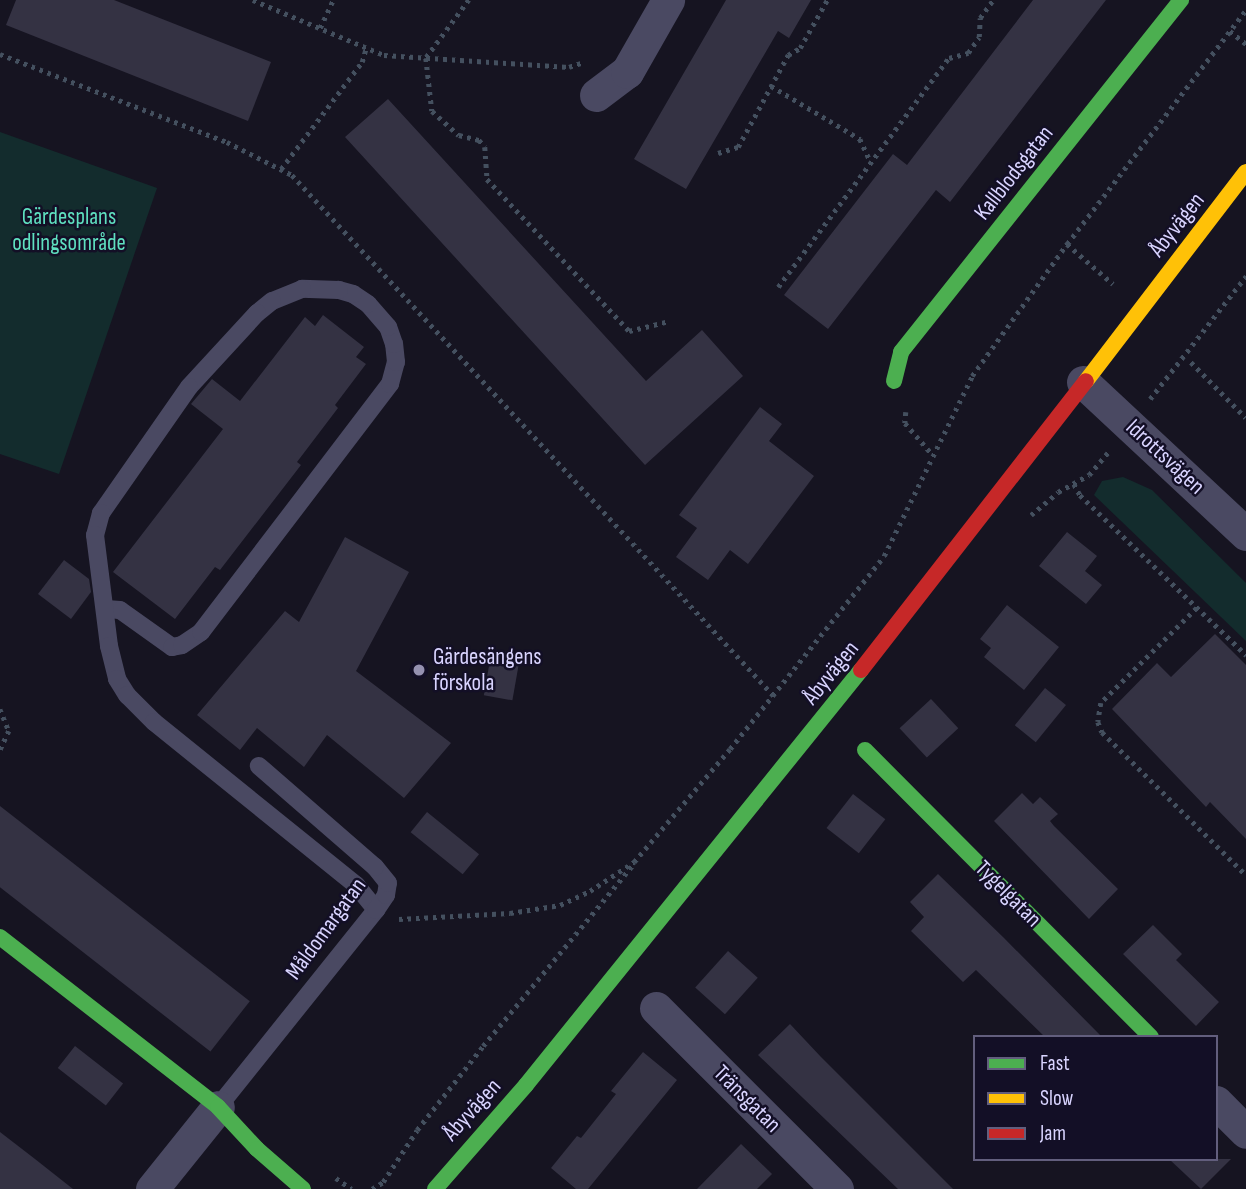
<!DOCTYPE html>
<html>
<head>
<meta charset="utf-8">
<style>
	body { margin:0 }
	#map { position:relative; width:1246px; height:1189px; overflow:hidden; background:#161421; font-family:"Sofia Sans Condensed",sans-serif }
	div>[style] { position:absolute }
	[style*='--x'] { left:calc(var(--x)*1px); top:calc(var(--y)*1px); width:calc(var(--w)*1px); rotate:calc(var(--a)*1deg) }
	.green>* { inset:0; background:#132c2d }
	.building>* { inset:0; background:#343243; transform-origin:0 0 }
	.path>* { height:4.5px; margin-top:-2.25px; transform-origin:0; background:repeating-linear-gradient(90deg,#44505f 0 3.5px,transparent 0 8.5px) }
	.lane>* { height:18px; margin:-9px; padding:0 9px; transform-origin:9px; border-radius:9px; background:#4a4962 }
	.street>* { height:33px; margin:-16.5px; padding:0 16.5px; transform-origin:16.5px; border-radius:16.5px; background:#4a4962 }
	.fast>* { height:16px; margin:-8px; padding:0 8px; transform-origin:8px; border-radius:8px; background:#4caf50 }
	.slow>* { height:16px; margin:-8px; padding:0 8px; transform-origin:8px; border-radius:8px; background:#ffc107 }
	.jam>* { height:16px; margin:-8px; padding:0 8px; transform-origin:8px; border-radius:8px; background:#c62828 }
	.dots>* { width:19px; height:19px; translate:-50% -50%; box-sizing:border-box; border:4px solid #130f26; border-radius:50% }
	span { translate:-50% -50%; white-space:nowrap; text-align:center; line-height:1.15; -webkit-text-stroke:5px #130f26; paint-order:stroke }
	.street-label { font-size:23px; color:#d9d4ff }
	.park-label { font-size:23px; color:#5fe0c0 }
	.poi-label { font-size:23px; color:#d9d4ff }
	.left { translate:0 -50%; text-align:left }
	.legend { position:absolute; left:973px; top:1035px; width:245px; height:126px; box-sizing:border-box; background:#130f26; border:2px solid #625e7d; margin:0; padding:9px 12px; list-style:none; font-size:21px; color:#d9d4ff }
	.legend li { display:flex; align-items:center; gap:14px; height:35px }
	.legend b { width:35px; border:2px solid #625e7d }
</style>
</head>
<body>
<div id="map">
	<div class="green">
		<div style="clip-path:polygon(0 132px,157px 188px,59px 474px,0 454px)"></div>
		<div style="clip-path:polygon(1123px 477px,1152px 490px,1246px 583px,1246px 641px,1094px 495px,1102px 481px)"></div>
	</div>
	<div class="building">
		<div style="clip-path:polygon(16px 0,114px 0,271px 62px,248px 121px,6px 25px)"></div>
		<div style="clip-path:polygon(726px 0,811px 0,789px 38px,778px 31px,686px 189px,634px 159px)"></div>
		<div style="clip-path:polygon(1033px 0,1106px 0,950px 202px,936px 190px,828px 329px,784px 295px,893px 154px,907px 165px)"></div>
		<div style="clip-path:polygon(388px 99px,646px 381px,702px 330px,743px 376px,645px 465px,345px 137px)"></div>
		<div style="clip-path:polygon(323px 315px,364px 347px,356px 357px,366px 364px,335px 405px,338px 408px,297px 462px,301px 465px,220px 570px,215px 567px,175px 619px,113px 572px,223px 429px,191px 404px,212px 379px,240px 401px,305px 317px,315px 326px)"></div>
		<div style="clip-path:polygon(760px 407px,782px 424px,769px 441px,814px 476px,748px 564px,730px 550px,708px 580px,676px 557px,697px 528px,679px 515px)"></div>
		<div style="clip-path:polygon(1067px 532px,1097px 556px,1085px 571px,1102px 585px,1086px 604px,1039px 566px)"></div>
		<div style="clip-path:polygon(345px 537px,409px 572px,356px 671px,451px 743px,404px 798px,327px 735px,304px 767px,257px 728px,240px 750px,197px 715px,285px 611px,299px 622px)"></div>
		<div style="clip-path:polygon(64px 560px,89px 579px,91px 592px,71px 619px,38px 594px)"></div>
		<div style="clip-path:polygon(1007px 605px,1059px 647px,1024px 690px,984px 657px,991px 648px,980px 639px)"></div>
		<div style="clip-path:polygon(1215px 634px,1246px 665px,1246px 839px,1210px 802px,1206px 807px,1112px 709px,1157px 663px,1171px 677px)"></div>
		<div style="left:492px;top:649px;width:29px;height:47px;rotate:10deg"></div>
		<div style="left:1045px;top:688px;width:27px;height:48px;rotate:39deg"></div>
		<div style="left:931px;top:699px;width:40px;height:43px;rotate:47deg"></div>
		<div style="clip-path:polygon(1022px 793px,1033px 804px,1040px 797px,1058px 814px,1050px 821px,1054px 826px,1118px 889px,1089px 919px,994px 821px)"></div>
		<div style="left:853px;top:794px;width:41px;height:43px;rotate:38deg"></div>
		<div style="left:0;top:806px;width:317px;height:64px;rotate:38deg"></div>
		<div style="left:427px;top:812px;width:67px;height:26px;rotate:39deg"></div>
		<div style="clip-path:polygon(938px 874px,1004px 938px,1102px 1037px,1045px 1037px,976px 970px,963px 982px,911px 931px,924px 917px,910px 902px)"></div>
		<div style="clip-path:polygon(1153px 925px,1182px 954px,1176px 960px,1219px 1002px,1196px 1026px,1123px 954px)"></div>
		<div style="left:728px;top:951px;width:40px;height:49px;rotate:42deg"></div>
		<div style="clip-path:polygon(790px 1024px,821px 1057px,953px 1189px,898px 1189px,758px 1055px)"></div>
		<div style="left:75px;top:1046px;width:61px;height:28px;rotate:38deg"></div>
		<div style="clip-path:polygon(643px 1052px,677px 1080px,588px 1189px,576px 1189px,551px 1168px,577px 1136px,581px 1138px,616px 1094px,611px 1091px)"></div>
		<div style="clip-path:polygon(0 1132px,35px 1159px,73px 1189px,0 1189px)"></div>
		<div style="clip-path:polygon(741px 1144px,772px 1174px,757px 1189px,697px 1189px)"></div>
		<div style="clip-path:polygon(1169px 1159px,1231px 1159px,1201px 1189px)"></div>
	</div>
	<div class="path">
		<div style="--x:253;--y:0;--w:142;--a:22.8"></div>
		<div style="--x:384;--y:55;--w:185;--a:3.7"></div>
		<div style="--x:569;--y:67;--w:13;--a:-18"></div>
		<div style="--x:469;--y:0;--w:72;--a:126.6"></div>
		<div style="--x:426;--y:58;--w:53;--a:83.5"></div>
		<div style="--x:432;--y:111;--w:36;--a:42"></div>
		<div style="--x:459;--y:135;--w:21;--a:14"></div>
		<div style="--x:479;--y:140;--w:9;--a:49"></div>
		<div style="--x:485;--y:147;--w:32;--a:86"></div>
		<div style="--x:487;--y:179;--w:208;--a:46.9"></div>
		<div style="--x:629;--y:331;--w:41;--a:-14"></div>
		<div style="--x:320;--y:28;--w:31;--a:-65"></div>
		<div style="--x:1230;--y:31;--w:21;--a:39"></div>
		<div style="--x:0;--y:54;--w:243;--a:21.2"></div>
		<div style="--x:227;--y:142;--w:73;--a:26.9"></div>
		<div style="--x:292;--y:175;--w:710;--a:47.23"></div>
		<div style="--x:771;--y:86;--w:104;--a:30.8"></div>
		<div style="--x:860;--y:139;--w:23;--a:65"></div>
		<div style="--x:718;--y:153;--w:21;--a:-17"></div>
		<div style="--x:738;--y:147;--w:105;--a:-61.5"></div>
		<div style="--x:788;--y:55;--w:14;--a:-30"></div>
		<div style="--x:800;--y:48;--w:55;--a:-60.6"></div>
		<div style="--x:281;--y:169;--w:134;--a:-52.9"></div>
		<div style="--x:362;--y:62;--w:15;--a:-74"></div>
		<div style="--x:1067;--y:244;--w:61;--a:41"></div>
		<div style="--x:778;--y:287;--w:286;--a:-53.3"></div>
		<div style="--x:949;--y:58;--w:20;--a:-15"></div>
		<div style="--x:968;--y:53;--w:19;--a:-55"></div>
		<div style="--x:979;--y:37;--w:19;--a:-87"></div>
		<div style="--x:980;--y:18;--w:22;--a:-54"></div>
		<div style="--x:1191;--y:362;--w:78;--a:45.5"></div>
		<div style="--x:1150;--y:399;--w:156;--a:-52"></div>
		<div style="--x:906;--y:412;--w:11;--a:95"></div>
		<div style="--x:905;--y:423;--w:41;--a:48.9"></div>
		<div style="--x:1074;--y:484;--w:13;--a:61"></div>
		<div style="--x:1080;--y:495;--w:231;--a:43.9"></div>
		<div style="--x:1031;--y:515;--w:35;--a:-40"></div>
		<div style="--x:1058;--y:492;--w:35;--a:-29"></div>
		<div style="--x:1089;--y:475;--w:33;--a:-50"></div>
		<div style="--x:1197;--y:608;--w:135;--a:135.3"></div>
		<div style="--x:1101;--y:703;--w:19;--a:99"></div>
		<div style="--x:1098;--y:722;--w:11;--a:68"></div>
		<div style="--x:1102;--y:732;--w:203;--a:44.8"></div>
		<div style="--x:0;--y:709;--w:24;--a:68"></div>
		<div style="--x:9;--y:731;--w:21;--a:115"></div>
		<div style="--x:399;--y:919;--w:111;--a:-3.1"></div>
		<div style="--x:510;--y:913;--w:51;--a:-9.1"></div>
		<div style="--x:560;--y:905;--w:33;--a:-25"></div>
		<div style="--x:590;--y:891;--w:53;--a:-33.4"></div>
		<div style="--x:634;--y:862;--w:148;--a:-49.7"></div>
		<div style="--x:730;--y:749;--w:247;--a:-51.4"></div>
		<div style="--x:884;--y:556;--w:200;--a:-63.9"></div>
		<div style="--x:972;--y:376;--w:163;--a:-54.3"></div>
		<div style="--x:1067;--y:244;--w:295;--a:-52.6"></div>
		<div style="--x:336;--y:1178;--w:19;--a:35"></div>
		<div style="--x:372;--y:1189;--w:13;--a:-32"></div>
		<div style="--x:383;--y:1182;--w:62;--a:-56.8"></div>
		<div style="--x:417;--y:1130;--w:107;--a:-51.8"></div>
		<div style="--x:483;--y:1046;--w:234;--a:-50.4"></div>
	</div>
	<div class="lane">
		<div style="--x:106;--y:609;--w:14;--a:4"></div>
		<div style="--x:120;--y:610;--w:64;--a:35.4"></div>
		<div style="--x:172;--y:647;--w:10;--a:-11"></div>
		<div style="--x:182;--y:645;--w:23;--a:-34"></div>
		<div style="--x:201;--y:632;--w:312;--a:-52.7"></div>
		<div style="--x:390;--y:384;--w:23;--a:-75"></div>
		<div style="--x:396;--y:362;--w:18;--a:-96"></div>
		<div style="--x:394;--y:344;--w:18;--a:-109"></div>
		<div style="--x:388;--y:327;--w:30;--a:-131"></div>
		<div style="--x:368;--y:304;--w:18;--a:-146"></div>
		<div style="--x:353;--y:294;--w:15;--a:-164"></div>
		<div style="--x:339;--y:290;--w:37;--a:-178"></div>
		<div style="--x:302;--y:289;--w:32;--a:158"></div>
		<div style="--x:272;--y:301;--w:19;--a:141"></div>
		<div style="--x:257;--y:313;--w:100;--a:132.6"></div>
		<div style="--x:189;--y:387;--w:154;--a:124.9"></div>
		<div style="--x:101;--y:513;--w:23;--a:105"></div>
		<div style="--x:95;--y:535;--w:112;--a:82.8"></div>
		<div style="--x:109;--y:646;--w:34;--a:76"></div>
		<div style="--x:117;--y:679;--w:19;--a:58"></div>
		<div style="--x:127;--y:695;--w:38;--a:45"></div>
		<div style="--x:154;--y:722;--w:260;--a:38.9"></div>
		<div style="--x:356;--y:885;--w:32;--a:51"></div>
		<div style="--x:218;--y:1107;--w:253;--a:-51.3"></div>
		<div style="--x:376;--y:910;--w:18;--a:-56"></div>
		<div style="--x:386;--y:895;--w:12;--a:-81"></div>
		<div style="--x:388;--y:883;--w:21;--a:-129"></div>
		<div style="--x:375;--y:867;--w:154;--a:-139"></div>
	</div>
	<div class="street">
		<div style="--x:596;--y:95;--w:39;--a:-37"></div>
		<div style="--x:627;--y:72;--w:83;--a:-60.3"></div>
		<div style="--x:1083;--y:382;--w:223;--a:43"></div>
		<div style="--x:656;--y:1008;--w:256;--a:45"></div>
		<div style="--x:1216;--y:1102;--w:42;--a:45"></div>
		<div style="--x:152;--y:1189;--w:105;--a:-51.2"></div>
	</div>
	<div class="fast">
		<div style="--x:894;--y:381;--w:30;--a:-76"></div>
		<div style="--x:901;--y:352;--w:450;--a:-51.5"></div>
		<div style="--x:865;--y:750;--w:405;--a:45.1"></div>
		<div style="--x:0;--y:937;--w:276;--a:37.9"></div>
		<div style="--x:218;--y:1107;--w:57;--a:47.1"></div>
		<div style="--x:257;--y:1149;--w:61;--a:41"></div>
		<div style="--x:435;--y:1189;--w:138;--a:-48.8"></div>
		<div style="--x:526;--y:1085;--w:533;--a:-51.09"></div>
	</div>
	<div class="slow">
		<div style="--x:1086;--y:381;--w:263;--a:-52.6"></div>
	</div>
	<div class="jam">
		<div style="--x:861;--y:670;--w:366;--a:-52.1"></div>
	</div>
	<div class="dots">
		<div style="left:419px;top:670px;background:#9591b1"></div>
	</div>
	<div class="street-label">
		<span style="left:1014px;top:173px;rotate:-52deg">Kallblodsgatan</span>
		<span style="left:1177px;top:225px;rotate:-52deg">Åbyvägen</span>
		<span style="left:1165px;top:457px;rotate:43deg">Idrottsvägen</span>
		<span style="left:831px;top:673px;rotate:-51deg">Åbyvägen</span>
		<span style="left:1008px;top:894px;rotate:45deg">Tygelgatan</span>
		<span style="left:326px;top:929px;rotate:-54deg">Måldomargatan</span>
		<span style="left:747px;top:1099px;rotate:45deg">Tränsgatan</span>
		<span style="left:472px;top:1110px;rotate:-48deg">Åbyvägen</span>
	</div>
	<div class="park-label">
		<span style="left:69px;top:230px">Gärdesplans<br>odlingsområde</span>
	</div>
	<div class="poi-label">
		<span class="left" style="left:433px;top:670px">Gärdesängens<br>förskola</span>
	</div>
	<ul class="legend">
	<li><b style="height:9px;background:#4caf50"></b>Fast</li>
	<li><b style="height:9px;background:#ffc107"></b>Slow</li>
	<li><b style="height:9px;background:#c62828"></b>Jam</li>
	</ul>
</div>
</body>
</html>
